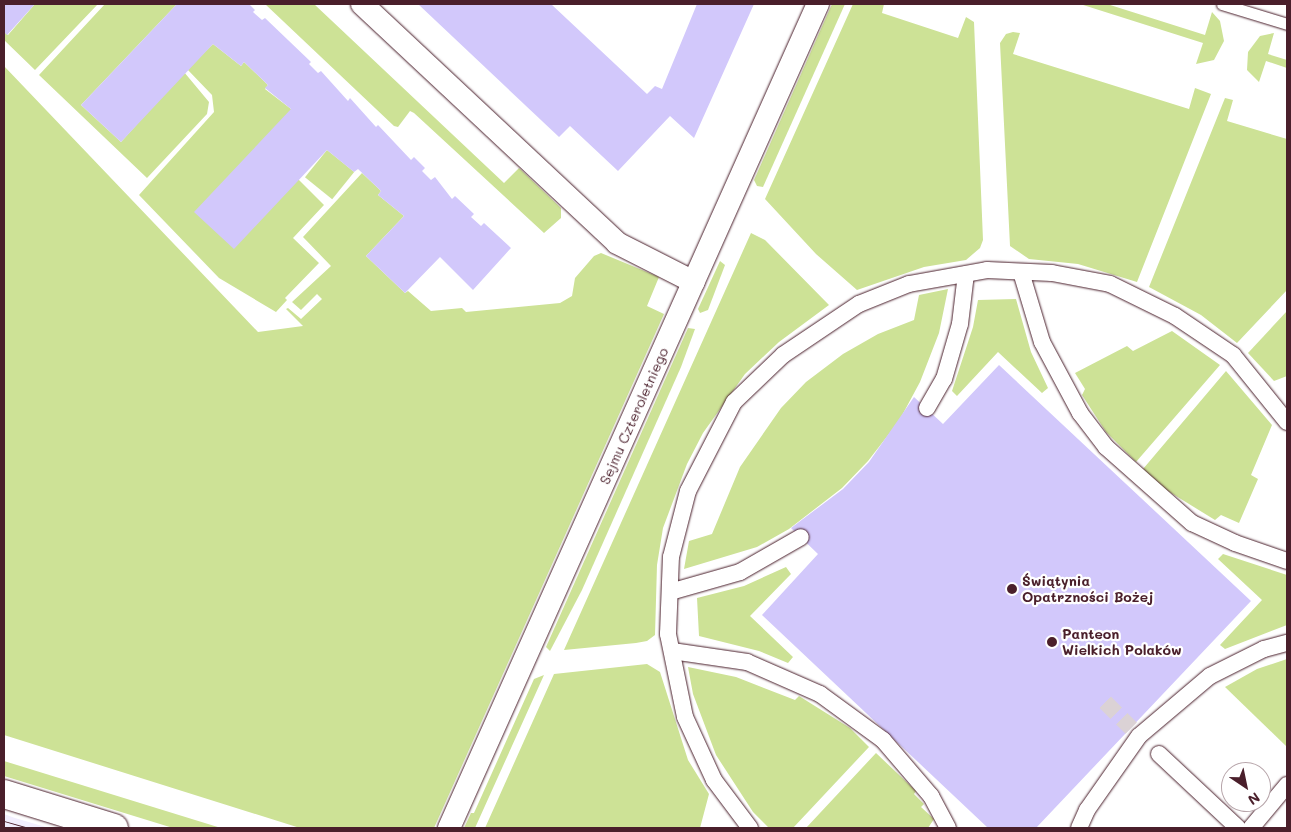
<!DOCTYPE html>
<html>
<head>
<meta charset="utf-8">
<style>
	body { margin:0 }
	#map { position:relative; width:1291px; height:832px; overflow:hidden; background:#fff; font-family:Mali,sans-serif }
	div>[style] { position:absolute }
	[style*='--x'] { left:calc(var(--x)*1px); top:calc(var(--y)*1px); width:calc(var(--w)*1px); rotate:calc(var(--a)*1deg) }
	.built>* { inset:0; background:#f2eefe }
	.green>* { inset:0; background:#cde296; transform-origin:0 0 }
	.building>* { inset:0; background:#d2c8fb }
	.pedestrian-tunnel>* { height:16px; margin-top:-8px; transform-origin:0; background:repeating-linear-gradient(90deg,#dbd2d5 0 16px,transparent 0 24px) }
	.roads { filter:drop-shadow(0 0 1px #4a1f2b) drop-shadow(0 0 1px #4a1f2b) }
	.service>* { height:11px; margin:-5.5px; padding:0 5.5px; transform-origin:5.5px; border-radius:5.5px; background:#fff }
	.pedestrian>* { height:16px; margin:-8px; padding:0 8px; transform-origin:8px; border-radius:8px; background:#fff }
	.minor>* { height:22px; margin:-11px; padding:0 11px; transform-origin:11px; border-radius:11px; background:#fff }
	.tertiary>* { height:28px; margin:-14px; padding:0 14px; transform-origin:14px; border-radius:14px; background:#fff }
	.tram>* { height:1px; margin:-0.5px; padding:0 0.5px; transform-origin:0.5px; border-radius:0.5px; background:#4a1f2b }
	.dots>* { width:14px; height:14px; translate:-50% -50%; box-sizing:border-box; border:2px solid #fff; border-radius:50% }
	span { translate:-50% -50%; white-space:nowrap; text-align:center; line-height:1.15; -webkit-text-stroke:4.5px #fff; paint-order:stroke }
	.street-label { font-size:14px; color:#4a1f2b }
	.poi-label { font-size:14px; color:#4a1f2b; font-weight:700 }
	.left { translate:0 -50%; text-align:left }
	.frame { position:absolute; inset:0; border:5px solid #4a1f2b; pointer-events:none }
	.north { position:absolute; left:1221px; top:762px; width:50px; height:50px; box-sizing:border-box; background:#fff; border:1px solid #b7a5aa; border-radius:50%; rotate:146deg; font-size:14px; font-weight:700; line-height:20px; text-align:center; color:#4a1f2b }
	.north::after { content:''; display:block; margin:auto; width:18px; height:22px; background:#4a1f2b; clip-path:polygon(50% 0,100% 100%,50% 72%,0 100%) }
</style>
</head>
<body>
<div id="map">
	<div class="built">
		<div style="clip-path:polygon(4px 814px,15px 818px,49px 828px,4px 828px)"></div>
	</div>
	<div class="green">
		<div style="clip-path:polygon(35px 4px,98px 4px,35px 70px,4px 40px,4px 32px,8px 35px)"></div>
		<div style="clip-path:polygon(105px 4px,177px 4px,81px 105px,121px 142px,184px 72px,209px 102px,207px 114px,147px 178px,39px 75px)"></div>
		<div style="clip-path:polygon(265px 4px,314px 4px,504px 183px,519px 168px,561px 208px,561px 218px,544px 233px,414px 113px,410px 111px,398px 127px,394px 126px)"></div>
		<div style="clip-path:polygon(832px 4px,845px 4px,763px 187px,757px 186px,754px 180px)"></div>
		<div style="clip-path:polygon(853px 4px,884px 4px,882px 13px,958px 38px,966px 17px,974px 22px,983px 240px,980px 248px,966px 260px,924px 267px,857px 290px,816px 254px,765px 199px)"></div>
		<div style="clip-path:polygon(1080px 4px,1107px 4px,1205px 35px,1212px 12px,1220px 21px,1224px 41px,1214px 60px,1196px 64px,1203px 43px)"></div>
		<div style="clip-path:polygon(1013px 32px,1020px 33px,1013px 54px,1189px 109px,1195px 88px,1211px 94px,1137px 282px,1078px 264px,1029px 259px,1010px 246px,1000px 43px,1006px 34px)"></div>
		<div style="clip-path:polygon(1274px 33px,1268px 54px,1287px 60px,1287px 68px,1266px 61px,1259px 82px,1247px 70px,1248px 52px,1260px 36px)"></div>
		<div style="clip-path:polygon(213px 44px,241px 66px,244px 62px,268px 85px,265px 89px,291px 109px,298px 179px,324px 205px,293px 238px,319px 263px,285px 298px,287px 300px,276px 312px,219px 278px,139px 195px,214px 112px,212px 95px,187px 69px)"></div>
		<div style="clip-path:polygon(4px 66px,258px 332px,303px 326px,286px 309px,288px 308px,301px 319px,322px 299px,317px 294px,301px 310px,292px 302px,331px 266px,303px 237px,362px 173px,381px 191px,378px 195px,404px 216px,366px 256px,405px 293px,408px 291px,431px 311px,462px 308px,466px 312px,560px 303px,572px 296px,575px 278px,594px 256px,601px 253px,659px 277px,647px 306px,664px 314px,434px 828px,300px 828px,4px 735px)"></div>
		<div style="clip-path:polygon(1225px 98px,1233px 100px,1227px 121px,1287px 139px,1287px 290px,1237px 343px,1201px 315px,1149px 287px)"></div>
		<div style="left:327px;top:150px;width:35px;height:35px;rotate:39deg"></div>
		<div style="clip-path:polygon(751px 233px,765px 240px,829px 305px,779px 342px,745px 374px,703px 433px,687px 464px,663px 528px,657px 565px,655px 635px,647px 641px,636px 643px,564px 650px)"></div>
		<div style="clip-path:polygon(720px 261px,725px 265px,708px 310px,700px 313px,698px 309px)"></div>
		<div style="clip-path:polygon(948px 289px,939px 333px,920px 382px,899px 421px,868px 461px,842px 488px,789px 529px,757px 547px,684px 569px,689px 541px,712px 534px,740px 467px,781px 408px,806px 382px,843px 354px,878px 334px,914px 320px,919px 295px)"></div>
		<div style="clip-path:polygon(1016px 299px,1031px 352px,1048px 388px,1042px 393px,998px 352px,957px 396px,952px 391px,973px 327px,978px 300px)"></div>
		<div style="clip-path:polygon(1287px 311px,1287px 376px,1274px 381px,1248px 353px)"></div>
		<div style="clip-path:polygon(688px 328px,695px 329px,681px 367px,582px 590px,550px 651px,546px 647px)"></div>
		<div style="clip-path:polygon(1172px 331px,1220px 365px,1136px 462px,1106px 432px,1082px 395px,1085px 389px,1075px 373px,1127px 346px,1133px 351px)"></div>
		<div style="clip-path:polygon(1226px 371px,1272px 425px,1251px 475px,1258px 479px,1239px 523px,1221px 515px,1215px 520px,1163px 488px,1143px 469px)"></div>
		<div style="clip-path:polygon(1223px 554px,1287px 575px,1287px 625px,1225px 649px,1220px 645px,1262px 600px,1218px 559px)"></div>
		<div style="clip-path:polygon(786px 567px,791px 574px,750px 616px,793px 657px,788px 663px,759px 651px,699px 636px,697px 598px,744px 586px)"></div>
		<div style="clip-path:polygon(1287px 659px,1287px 747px,1225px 687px,1257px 669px)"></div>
		<div style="clip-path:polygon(647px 664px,660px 672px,688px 760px,709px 794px,700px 828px,485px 828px,554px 674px)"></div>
		<div style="clip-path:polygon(688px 667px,736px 677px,795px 700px,799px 696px,850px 728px,869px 747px,793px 828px,769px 828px,753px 812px,716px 755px,693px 694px)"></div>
		<div style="clip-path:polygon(544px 675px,475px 828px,464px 828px,471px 813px,474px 813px,534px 679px)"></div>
		<div style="clip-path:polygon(876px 753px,916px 791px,914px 794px,924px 804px,921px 807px,934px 819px,928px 828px,806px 828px)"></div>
		<div style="clip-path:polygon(4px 761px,221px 828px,173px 828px,4px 776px)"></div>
	</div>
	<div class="building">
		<div style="clip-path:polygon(4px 4px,35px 4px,7px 35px,4px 32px)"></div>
		<div style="clip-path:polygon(177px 4px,249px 4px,255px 10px,253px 12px,262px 20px,265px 18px,311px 62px,309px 64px,318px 73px,321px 71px,348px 101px,350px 98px,376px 127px,378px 125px,411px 160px,414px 157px,425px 168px,422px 171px,431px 180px,435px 177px,452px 199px,455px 196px,474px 214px,471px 217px,481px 226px,484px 223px,511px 248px,473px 290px,440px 257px,405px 293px,366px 256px,404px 216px,378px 195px,381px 191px,358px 169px,354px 172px,327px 150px,234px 249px,194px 212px,291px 109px,265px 88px,268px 85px,244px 62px,241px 66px,213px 44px,121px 142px,81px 105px)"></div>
		<div style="clip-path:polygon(418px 4px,551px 4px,647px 94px,655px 86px,662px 89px,697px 4px,754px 4px,694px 138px,670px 116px,618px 171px,570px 126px,559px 137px)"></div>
		<div style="clip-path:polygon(999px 365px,1251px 601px,1036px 828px,988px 828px,762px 615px,818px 554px,791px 528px,843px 489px,869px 462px,914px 397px,943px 424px)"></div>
	</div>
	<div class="pedestrian-tunnel">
		<div style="--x:1105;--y:702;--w:37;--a:45"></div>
	</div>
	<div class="roads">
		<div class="service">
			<div style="--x:1222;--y:4;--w:68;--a:17.1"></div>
		</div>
		<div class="pedestrian">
			<div style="--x:1021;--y:272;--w:73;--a:73.3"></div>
			<div style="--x:1042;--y:342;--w:81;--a:61.8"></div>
			<div style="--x:1080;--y:413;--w:43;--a:52.6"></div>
			<div style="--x:1106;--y:447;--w:115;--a:41.5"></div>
			<div style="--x:1192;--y:523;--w:47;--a:24.9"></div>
			<div style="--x:1235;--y:543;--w:55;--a:19.1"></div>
			<div style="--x:927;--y:408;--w:34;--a:-60"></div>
			<div style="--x:944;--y:379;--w:57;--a:-73.8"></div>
			<div style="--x:960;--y:324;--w:50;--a:-83.2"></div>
			<div style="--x:670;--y:592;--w:73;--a:-15.9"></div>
			<div style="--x:740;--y:572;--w:70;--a:-29.8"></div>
			<div style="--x:672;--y:651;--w:76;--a:8.3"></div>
			<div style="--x:747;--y:662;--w:80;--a:23.7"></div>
			<div style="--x:820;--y:694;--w:78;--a:36.1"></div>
			<div style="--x:883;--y:740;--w:74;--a:49.4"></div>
			<div style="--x:931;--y:796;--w:36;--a:62"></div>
			<div style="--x:1159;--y:754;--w:108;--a:43.1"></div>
			<div style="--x:750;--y:828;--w:60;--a:-126.9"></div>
			<div style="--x:714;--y:780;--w:69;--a:-114.7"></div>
			<div style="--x:685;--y:717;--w:85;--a:-101.6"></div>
			<div style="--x:668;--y:634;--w:77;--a:-87.8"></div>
			<div style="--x:671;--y:557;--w:68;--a:-75.6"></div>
			<div style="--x:688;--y:491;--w:100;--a:-62.7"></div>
			<div style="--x:734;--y:402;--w:68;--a:-43.8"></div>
			<div style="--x:783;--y:355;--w:92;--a:-33.9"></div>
			<div style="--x:859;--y:304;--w:54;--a:-21.8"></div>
			<div style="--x:909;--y:284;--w:79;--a:-10.2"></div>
			<div style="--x:987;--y:270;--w:65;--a:2.6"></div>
			<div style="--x:1052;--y:273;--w:59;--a:10.7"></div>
			<div style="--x:1110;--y:284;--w:72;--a:26.2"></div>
			<div style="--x:1175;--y:316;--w:70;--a:33.9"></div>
			<div style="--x:1233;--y:355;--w:86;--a:51.1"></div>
			<div style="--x:1079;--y:828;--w:20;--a:-66"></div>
			<div style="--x:1087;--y:810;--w:90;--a:-54.9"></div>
			<div style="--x:1139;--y:736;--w:93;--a:-40.2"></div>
			<div style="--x:1210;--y:676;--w:60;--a:-26.6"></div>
			<div style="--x:1264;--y:649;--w:24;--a:-15"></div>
			<div style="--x:1251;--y:828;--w:56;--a:-50.1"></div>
		</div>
		<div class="minor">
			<div style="--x:362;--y:4;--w:349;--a:43.1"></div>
			<div style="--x:617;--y:243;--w:86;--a:26.9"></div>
			<div style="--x:449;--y:828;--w:903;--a:-65.88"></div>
		</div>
		<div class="tertiary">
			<div style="--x:4;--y:794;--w:115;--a:17.2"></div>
		</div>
	</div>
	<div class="tram">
		<div style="--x:4;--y:821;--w:25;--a:16"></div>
	</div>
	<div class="dots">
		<div style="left:1012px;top:589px;background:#4a1f2b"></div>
		<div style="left:1052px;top:642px;background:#4a1f2b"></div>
	</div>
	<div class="street-label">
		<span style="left:634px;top:416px;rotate:-66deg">Sejmu Czteroletniego</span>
	</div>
	<div class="poi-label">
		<span class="left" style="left:1022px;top:589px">Świątynia<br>Opatrzności Bożej</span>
		<span class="left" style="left:1062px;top:642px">Panteon<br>Wielkich Polaków</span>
	</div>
	<div class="frame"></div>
	<div class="north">N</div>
</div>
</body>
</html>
